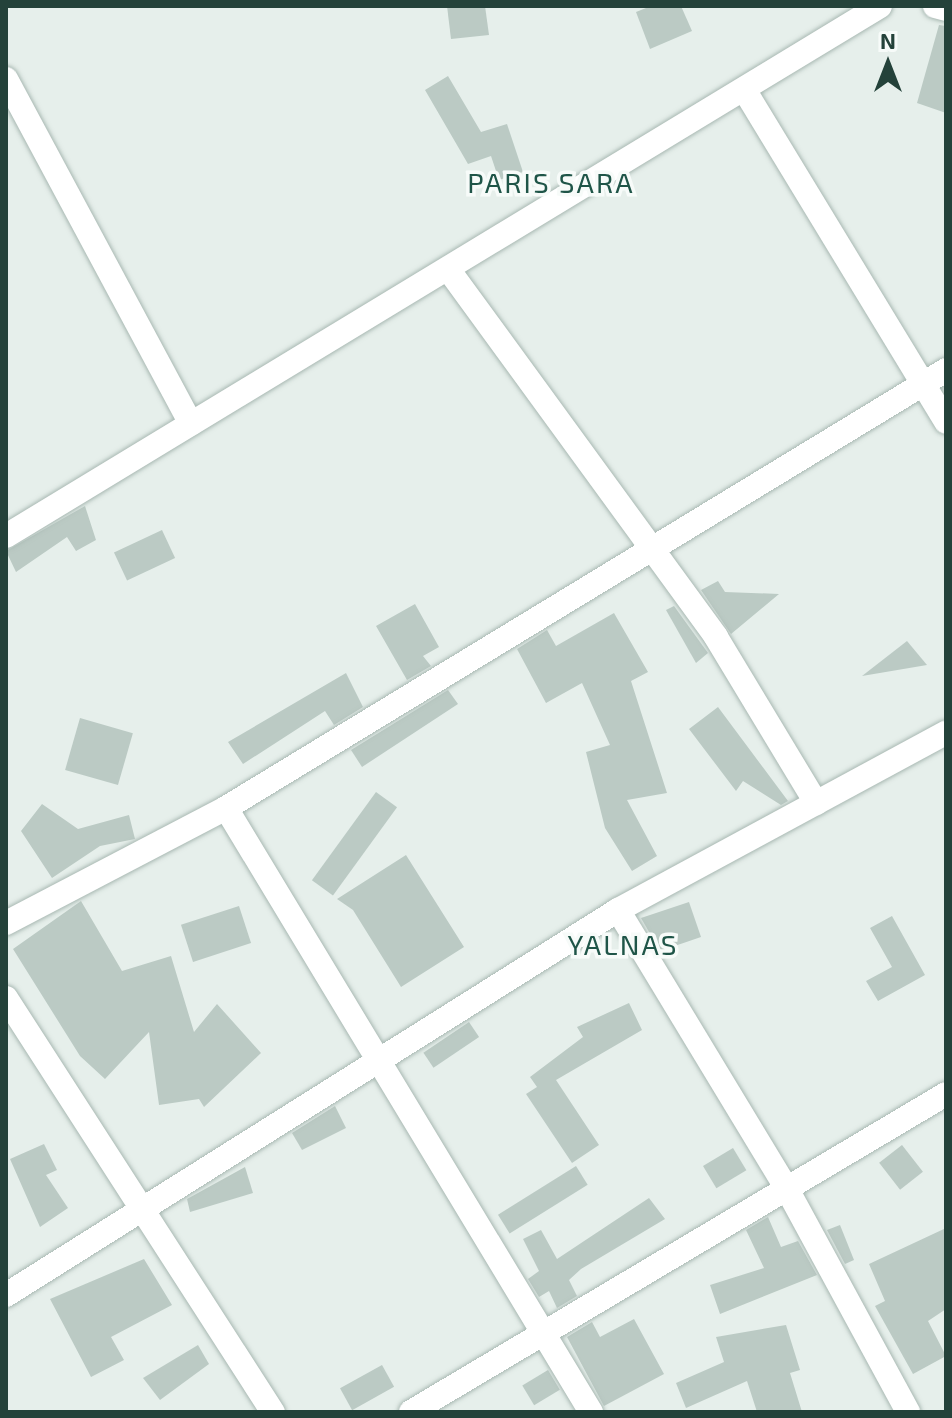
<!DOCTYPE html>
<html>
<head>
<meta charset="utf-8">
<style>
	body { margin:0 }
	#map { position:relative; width:952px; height:1418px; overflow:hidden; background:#e6efeb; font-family:"Exo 2",sans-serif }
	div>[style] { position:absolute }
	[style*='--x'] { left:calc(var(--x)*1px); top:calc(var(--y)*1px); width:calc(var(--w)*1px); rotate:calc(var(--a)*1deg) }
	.building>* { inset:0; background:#bbcac4; transform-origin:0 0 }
	.roads { filter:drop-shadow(0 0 2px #a8b8b2) drop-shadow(0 0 2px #a8b8b2) }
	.minor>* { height:24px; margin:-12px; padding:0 12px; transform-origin:12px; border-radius:12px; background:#fff }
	span { translate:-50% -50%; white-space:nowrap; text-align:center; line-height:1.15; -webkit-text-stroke:7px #f7fbf9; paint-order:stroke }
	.neighbourhood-label { font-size:28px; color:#1f5548; letter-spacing:2px }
	.frame { position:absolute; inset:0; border:8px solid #24423a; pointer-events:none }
	.north { position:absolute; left:848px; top:24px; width:80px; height:80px; -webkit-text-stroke:6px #f7fbf9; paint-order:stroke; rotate:0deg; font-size:22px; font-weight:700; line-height:32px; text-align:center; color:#24423a }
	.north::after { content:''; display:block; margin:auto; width:28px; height:36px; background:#24423a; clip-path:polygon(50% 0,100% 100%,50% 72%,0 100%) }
</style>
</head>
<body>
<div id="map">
	<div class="building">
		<div style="clip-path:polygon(447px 6px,485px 6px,489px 35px,451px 39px)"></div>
		<div style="clip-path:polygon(651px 6px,681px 6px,692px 31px,650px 49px,636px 12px)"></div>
		<div style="clip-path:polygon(939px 25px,946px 26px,946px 113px,917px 103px)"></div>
		<div style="clip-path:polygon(448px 76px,481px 132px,507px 124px,523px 172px,499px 180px,491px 156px,468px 164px,425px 90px)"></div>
		<div style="clip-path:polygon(85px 506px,96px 540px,76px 551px,67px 537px,16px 572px,6px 551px)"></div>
		<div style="left:162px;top:530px;width:31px;height:53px;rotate:65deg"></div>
		<div style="clip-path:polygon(718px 581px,725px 592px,779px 594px,731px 634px,701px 590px)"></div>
		<div style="clip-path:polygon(415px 604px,439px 647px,423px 656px,431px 666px,407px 680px,376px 626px)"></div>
		<div style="clip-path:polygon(674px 606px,708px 653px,696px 663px,666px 610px)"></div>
		<div style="clip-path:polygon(614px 613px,648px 672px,631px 681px,667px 793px,627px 800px,657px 856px,632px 871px,605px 828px,586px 752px,610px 745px,582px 683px,546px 703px,517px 649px,547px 630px,556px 646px)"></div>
		<div style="clip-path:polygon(907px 641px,927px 665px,862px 676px)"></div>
		<div style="clip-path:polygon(346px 673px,363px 707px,334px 725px,325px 711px,243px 764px,228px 742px)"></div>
		<div style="clip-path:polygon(448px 690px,458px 704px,362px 767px,351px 750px)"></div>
		<div style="clip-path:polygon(718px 707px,788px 801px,781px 805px,743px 781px,736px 791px,689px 729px)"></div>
		<div style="left:80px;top:718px;width:55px;height:54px;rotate:16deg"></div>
		<div style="left:376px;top:792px;width:26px;height:109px;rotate:36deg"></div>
		<div style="clip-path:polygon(42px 804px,78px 829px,129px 815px,135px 839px,100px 846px,52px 878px,21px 831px)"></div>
		<div style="clip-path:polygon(406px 855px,464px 947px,401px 987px,353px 910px,337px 899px)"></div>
		<div style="clip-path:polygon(81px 901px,122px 971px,171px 956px,194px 1032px,217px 1004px,261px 1053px,204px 1107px,199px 1099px,159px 1105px,149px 1032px,105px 1079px,80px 1056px,13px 949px)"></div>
		<div style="clip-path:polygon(689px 902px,701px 937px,660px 951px,641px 918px)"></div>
		<div style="left:239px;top:906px;width:39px;height:61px;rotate:72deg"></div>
		<div style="clip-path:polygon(892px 916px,925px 975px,878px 1001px,866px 981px,892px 967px,870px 928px)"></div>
		<div style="clip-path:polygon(629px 1003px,642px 1030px,556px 1080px,599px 1145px,572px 1163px,526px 1094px,537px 1087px,530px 1077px,583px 1037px,577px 1027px)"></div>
		<div style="left:469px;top:1022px;width:18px;height:55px;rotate:56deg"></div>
		<div style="clip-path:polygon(335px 1106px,346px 1128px,302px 1150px,292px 1133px)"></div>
		<div style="clip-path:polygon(44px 1144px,57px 1170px,46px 1175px,68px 1208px,40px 1227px,10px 1159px)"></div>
		<div style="left:902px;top:1145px;width:34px;height:29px;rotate:52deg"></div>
		<div style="left:733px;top:1148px;width:26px;height:35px;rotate:59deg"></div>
		<div style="left:576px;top:1166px;width:22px;height:92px;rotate:58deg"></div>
		<div style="clip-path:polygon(245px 1167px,253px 1193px,190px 1212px,187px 1199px)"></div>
		<div style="clip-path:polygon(649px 1198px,665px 1219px,581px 1269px,569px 1280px,577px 1296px,557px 1308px,549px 1291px,539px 1297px,528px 1279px,539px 1271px,523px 1239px,541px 1230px,557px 1259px)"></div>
		<div style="clip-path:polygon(768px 1217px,781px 1247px,798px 1241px,817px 1275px,720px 1314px,710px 1285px,764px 1268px,746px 1230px)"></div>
		<div style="clip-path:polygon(840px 1225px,854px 1260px,845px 1264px,827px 1230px)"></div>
		<div style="clip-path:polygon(946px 1228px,946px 1309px,928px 1321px,946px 1356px,913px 1374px,875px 1306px,885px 1301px,869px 1264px)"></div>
		<div style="clip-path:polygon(144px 1259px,172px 1305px,111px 1337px,124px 1360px,91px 1377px,50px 1299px)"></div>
		<div style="clip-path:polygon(634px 1319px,664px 1374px,604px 1406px,567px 1337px,592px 1322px,600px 1337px)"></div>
		<div style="clip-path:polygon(786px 1325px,800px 1370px,790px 1373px,802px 1412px,757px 1412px,747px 1381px,686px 1408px,676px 1383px,724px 1362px,716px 1337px)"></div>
		<div style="clip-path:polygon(198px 1345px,209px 1364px,160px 1400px,143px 1378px)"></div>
		<div style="left:382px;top:1365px;width:25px;height:48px;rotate:61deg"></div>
		<div style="left:548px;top:1370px;width:23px;height:30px;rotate:59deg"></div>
	</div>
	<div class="roads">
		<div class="minor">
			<div style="--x:935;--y:6;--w:11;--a:15"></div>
			<div style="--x:6;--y:79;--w:391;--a:61.8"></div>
			<div style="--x:745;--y:91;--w:387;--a:58.7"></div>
			<div style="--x:448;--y:269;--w:455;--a:53.9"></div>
			<div style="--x:716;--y:637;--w:194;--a:58.9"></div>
			<div style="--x:6;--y:536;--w:1022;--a:-31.23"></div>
			<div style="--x:226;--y:808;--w:706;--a:58.86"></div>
			<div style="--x:618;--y:910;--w:326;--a:58.8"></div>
			<div style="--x:787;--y:1189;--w:254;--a:61.5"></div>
			<div style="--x:6;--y:923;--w:248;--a:-27.6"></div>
			<div style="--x:226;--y:808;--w:843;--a:-31.31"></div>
			<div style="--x:6;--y:998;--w:493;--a:57.2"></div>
			<div style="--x:6;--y:1295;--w:723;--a:-32.17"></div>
			<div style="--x:618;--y:910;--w:373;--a:-28.4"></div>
			<div style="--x:411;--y:1412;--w:622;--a:-30.73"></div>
		</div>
	</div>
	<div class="neighbourhood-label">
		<span style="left:551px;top:182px">PARIS SARA</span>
		<span style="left:623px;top:944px">YALNAS</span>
	</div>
	<div class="frame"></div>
	<div class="north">N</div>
</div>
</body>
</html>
